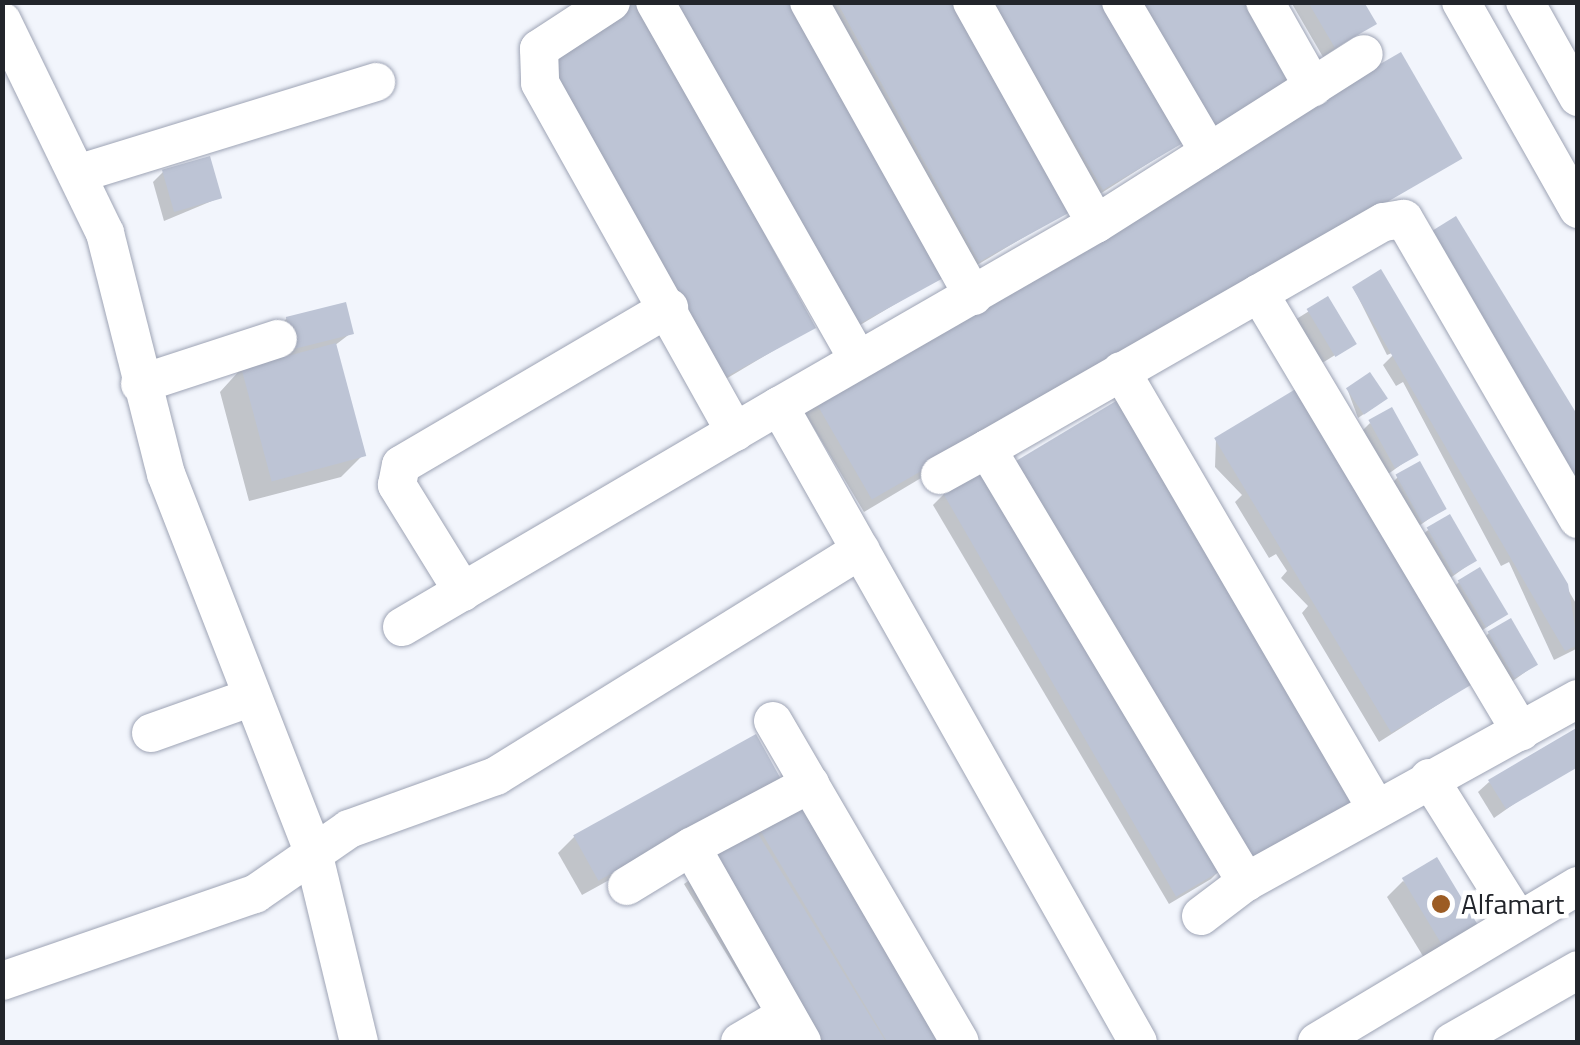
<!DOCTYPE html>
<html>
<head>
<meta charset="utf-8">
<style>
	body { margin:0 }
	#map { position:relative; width:1580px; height:1045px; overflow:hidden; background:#f2f5fc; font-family:"Titillium Web",sans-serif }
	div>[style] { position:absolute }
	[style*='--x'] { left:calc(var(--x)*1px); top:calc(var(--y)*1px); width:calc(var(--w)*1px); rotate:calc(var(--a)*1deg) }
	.shadow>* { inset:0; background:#0003; transform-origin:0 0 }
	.building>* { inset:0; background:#bdc4d5; transform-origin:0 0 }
	.roads { filter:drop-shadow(0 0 2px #9ea4b5) drop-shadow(0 0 2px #9ea4b5) }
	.minor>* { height:38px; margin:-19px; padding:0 19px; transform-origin:19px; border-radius:19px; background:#fff }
	.dots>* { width:28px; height:28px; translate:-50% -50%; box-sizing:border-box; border:5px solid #fff; border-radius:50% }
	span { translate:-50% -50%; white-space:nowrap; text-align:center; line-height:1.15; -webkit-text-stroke:9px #fff; paint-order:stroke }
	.poi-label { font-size:28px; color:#22252b }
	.left { translate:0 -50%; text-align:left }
	.frame { position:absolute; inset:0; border:5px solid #22252b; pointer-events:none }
</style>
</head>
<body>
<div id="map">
	<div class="shadow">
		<div style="clip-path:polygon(658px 2px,944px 275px,840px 337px)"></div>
		<div style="clip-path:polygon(820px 2px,958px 2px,1071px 209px,967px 271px)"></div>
		<div style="clip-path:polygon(1291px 2px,1361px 2px,1374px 23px,1323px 57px)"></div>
		<div style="clip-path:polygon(999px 29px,1185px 140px,1092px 199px)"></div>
		<div style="clip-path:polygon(531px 63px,813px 327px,709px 389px)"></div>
		<div style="clip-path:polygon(1460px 157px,864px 512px,803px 410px)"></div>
		<div style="clip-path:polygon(164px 171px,219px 198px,164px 221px,153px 182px)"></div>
		<div style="clip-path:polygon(1354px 289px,1540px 541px,1578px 607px,1578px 648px,1554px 660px,1509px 562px,1501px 566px,1403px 382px,1396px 386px,1383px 365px,1397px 351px,1387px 355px)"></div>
		<div style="left:1327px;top:300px;width:51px;height:37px;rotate:58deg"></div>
		<div style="clip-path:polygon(287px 318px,351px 333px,334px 346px,363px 455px,341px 477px,249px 501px,220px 392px)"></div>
		<div style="clip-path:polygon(1348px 391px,1380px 403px,1358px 418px)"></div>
		<div style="clip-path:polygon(1370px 423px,1416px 454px,1384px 477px,1359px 434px)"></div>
		<div style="clip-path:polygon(1216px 439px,1472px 683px,1379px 742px,1302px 613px,1308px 606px,1281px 578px,1287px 571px,1276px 554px,1269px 558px,1235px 502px,1242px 495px,1215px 467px)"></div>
		<div style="clip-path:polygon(1016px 465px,1360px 795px,1245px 869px)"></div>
		<div style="clip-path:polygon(1398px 477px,1444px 508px,1412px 531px,1387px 488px)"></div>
		<div style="clip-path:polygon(944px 494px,1222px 868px,1211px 879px,1169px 904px,933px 505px)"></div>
		<div style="clip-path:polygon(1428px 530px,1474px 561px,1442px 584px,1417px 540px)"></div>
		<div style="clip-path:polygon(1459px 582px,1505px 614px,1473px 637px,1448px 593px)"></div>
		<div style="clip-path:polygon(1489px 633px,1535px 665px,1503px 688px,1478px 644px)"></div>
		<div style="clip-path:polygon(1489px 782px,1521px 799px,1494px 818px,1478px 792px)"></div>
		<div style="clip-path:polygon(762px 796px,582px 895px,558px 853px,575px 836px)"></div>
		<div style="clip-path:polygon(760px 829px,945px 1042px,780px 1042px,684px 884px)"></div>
		<div style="clip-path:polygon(1403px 881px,1478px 929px,1429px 966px,1387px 897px)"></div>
	</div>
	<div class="building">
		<div style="clip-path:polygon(630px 2px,638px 2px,816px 328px,720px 380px,541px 51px)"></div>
		<div style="clip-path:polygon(674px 2px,798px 2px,947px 276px,852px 328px)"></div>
		<div style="clip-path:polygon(837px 2px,961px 2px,1074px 210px,979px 262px)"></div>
		<div style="clip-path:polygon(992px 2px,1106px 2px,1188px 140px,1103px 190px)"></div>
		<div style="clip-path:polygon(1141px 2px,1255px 2px,1303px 83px,1219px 133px)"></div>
		<div style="clip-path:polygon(1308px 2px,1364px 2px,1377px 24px,1335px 48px)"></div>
		<div style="left:1401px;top:52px;width:123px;height:682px;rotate:60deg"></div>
		<div style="left:210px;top:156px;width:44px;height:50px;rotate:74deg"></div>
		<div style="clip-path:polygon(1456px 216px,1578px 416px,1578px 487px,1427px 234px)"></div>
		<div style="clip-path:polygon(1381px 269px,1568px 584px,1578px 645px,1565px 651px,1352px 287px)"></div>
		<div style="left:1328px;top:296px;width:56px;height:25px;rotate:59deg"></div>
		<div style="left:346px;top:302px;width:33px;height:62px;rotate:76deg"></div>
		<div style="left:336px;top:343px;width:117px;height:98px;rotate:75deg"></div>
		<div style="left:1370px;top:372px;width:32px;height:29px;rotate:56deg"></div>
		<div style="left:1299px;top:387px;width:344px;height:99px;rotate:59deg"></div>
		<div style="left:1121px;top:398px;width:466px;height:125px;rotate:59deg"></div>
		<div style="left:1392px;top:407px;width:55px;height:27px;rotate:61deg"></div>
		<div style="left:1420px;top:461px;width:55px;height:28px;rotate:61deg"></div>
		<div style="left:988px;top:465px;width:468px;height:53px;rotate:60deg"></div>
		<div style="left:1450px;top:514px;width:54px;height:27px;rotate:60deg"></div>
		<div style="left:1480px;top:567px;width:55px;height:26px;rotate:59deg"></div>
		<div style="left:1511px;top:618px;width:54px;height:27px;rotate:60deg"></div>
		<div style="clip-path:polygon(1578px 727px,1578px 767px,1506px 809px,1488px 780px)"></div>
		<div style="left:756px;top:734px;width:52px;height:209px;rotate:61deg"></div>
		<div style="left:802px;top:801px;width:282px;height:51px;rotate:59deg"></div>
		<div style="clip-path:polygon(755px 829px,886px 1042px,815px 1042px,704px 860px)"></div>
		<div style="left:1437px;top:857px;width:85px;height:41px;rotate:59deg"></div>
	</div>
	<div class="roads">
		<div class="minor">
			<div style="--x:611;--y:2;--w:86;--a:146.9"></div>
			<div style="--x:539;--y:49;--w:34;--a:88"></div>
			<div style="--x:540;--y:83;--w:400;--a:60.8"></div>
			<div style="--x:655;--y:2;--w:411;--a:60.4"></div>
			<div style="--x:809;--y:2;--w:337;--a:60.8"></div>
			<div style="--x:972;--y:2;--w:254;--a:60.8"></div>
			<div style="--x:1121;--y:2;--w:174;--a:59.6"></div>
			<div style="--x:1265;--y:2;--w:98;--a:60.5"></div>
			<div style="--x:1461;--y:2;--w:238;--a:60.5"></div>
			<div style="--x:1525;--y:2;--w:109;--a:60.8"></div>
			<div style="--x:2;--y:21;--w:236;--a:64.1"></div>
			<div style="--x:105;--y:233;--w:249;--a:75.8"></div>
			<div style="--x:166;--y:474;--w:406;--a:68.7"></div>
			<div style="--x:313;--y:852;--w:195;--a:76.4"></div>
			<div style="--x:77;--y:174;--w:313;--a:-17.1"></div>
			<div style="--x:1259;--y:293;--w:511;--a:59.17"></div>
			<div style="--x:1121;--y:371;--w:506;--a:59.74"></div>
			<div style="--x:140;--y:384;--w:145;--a:-18.1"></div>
			<div style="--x:779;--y:406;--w:366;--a:-29.9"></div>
			<div style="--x:1096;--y:224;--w:317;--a:-32.4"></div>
			<div style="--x:987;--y:449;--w:457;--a:-29.8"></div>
			<div style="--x:1384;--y:222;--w:20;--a:-9"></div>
			<div style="--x:1404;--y:219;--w:347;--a:59.9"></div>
			<div style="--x:940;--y:475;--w:54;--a:-29"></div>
			<div style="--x:987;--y:449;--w:505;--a:59.11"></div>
			<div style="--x:463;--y:592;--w:126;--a:-121.7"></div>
			<div style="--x:397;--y:485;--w:20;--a:-79"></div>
			<div style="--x:401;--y:465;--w:311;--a:-30.4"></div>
			<div style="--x:402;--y:627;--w:437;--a:-30.4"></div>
			<div style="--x:779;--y:406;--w:730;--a:60.56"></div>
			<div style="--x:773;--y:721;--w:371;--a:59.8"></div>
			<div style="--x:151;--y:733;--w:107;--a:-19.6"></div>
			<div style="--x:1429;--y:778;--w:168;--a:57.9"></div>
			<div style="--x:627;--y:886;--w:75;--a:-31.4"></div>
			<div style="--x:1201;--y:916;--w:56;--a:-37.1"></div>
			<div style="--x:1246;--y:882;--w:379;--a:-28.9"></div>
			<div style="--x:2;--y:981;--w:268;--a:-19"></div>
			<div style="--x:255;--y:894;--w:114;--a:-34.7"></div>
			<div style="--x:349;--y:829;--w:156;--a:-19.8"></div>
			<div style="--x:496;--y:776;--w:429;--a:-31.8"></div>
			<div style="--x:740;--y:1042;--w:53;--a:-30.4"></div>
			<div style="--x:802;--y:1042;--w:224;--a:-119.6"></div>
			<div style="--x:691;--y:847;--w:135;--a:-27.9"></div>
			<div style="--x:1317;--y:1042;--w:304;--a:-30.9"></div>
			<div style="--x:1452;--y:1042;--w:145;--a:-29.7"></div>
		</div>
	</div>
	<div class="dots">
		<div style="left:1441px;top:904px;background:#9c5c24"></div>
	</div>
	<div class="poi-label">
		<span class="left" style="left:1461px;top:904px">Alfamart</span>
	</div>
	<div class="frame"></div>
</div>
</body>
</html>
